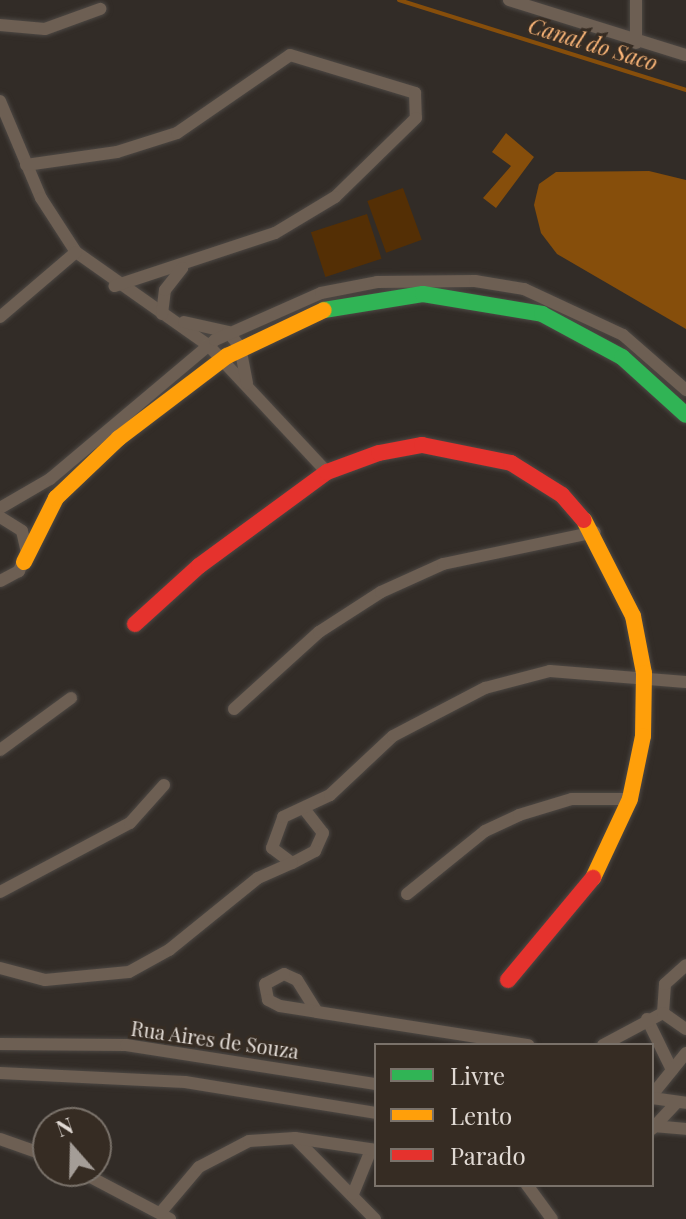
<!DOCTYPE html>
<html>
<head>
<meta charset="utf-8">
<style>
	body { margin:0 }
	#map { position:relative; width:686px; height:1219px; overflow:hidden; background:#322c27; font-family:"Playfair Display",serif }
	div>[style] { position:absolute }
	[style*='--x'] { left:calc(var(--x)*1px); top:calc(var(--y)*1px); width:calc(var(--w)*1px); rotate:calc(var(--a)*1deg) }
	.green>* { inset:0; background:#542f05; transform-origin:0 0 }
	.water>* { inset:0; background:#864e0b }
	.stream>* { height:4px; margin:-2px; padding:0 2px; transform-origin:2px; border-radius:2px; background:#864e0b }
	.roads { filter:drop-shadow(0 0 2px #4d4844) drop-shadow(0 0 2px #4d4844) }
	.street>* { height:12px; margin:-6px; padding:0 6px; transform-origin:6px; border-radius:6px; background:#6d5f53 }
	.fast>* { height:16px; margin:-8px; padding:0 8px; transform-origin:8px; border-radius:8px; background:#30b455 }
	.slow>* { height:16px; margin:-8px; padding:0 8px; transform-origin:8px; border-radius:8px; background:#ff9f0a }
	.jam>* { height:16px; margin:-8px; padding:0 8px; transform-origin:8px; border-radius:8px; background:#e5322d }
	span { translate:-50% -50%; white-space:nowrap; text-align:center; line-height:1.15; -webkit-text-stroke:6px #362c23; paint-order:stroke }
	.street-label { font-size:20px; color:#e1dad4 }
	.water-label { font-size:22px; color:#fdb779; font-style:italic }
	.legend { position:absolute; left:374px; top:1043px; width:280px; height:144px; box-sizing:border-box; background:#362c23; border:2px solid #7a726a; margin:0; padding:10px 14px; list-style:none; font-size:24px; color:#e1dad4 }
	.legend li { display:flex; align-items:center; gap:16px; height:40px }
	.legend b { width:40px; border:2px solid #7a726a }
	.north { position:absolute; left:32px; top:1107px; width:80px; height:80px; box-sizing:border-box; background:#362c23; border:2px solid #7a726a; border-radius:50%; rotate:340deg; font-size:22px; font-weight:700; line-height:32px; text-align:center; color:#e1dad4 }
	.north::after { content:''; display:block; margin:auto; width:28px; height:36px; background:#a49d97; clip-path:polygon(50% 0,100% 100%,50% 72%,0 100%) }
</style>
</head>
<body>
<div id="map">
	<div class="green">
		<div style="left:403px;top:188px;width:55px;height:38px;rotate:70deg"></div>
		<div style="left:367px;top:214px;width:47px;height:59px;rotate:72deg"></div>
	</div>
	<div class="water">
		<div style="clip-path:polygon(506px 133px,534px 157px,496px 208px,483px 198px,511px 166px,492px 152px)"></div>
		<div style="clip-path:polygon(649px 171px,686px 180px,686px 329px,557px 254px,541px 233px,534px 205px,539px 184px,556px 172px)"></div>
	</div>
	<div class="stream">
		<div style="--x:399;--y:0;--w:301;--a:17.4"></div>
	</div>
	<div class="roads">
		<div class="street">
			<div style="--x:509;--y:0;--w:185;--a:17.3"></div>
			<div style="--x:0;--y:25;--w:45;--a:5.1"></div>
			<div style="--x:45;--y:29;--w:59;--a:-20"></div>
			<div style="--x:636;--y:43;--w:43;--a:-90"></div>
			<div style="--x:0;--y:101;--w:105;--a:67.1"></div>
			<div style="--x:41;--y:198;--w:64;--a:57.1"></div>
			<div style="--x:76;--y:252;--w:161;--a:35.2"></div>
			<div style="--x:208;--y:345;--w:174;--a:46.9"></div>
			<div style="--x:26;--y:165;--w:92;--a:-8.1"></div>
			<div style="--x:117;--y:152;--w:63;--a:-17.6"></div>
			<div style="--x:177;--y:133;--w:137;--a:-34.6"></div>
			<div style="--x:290;--y:55;--w:131;--a:16.9"></div>
			<div style="--x:415;--y:93;--w:25;--a:88"></div>
			<div style="--x:416;--y:118;--w:113;--a:135.7"></div>
			<div style="--x:335;--y:197;--w:70;--a:149"></div>
			<div style="--x:275;--y:233;--w:169;--a:161.7"></div>
			<div style="--x:162;--y:314;--w:24;--a:-83"></div>
			<div style="--x:165;--y:290;--w:28;--a:-52"></div>
			<div style="--x:0;--y:317;--w:100;--a:-40.5"></div>
			<div style="--x:184;--y:322;--w:45;--a:12.8"></div>
			<div style="--x:228;--y:332;--w:19;--a:51"></div>
			<div style="--x:240;--y:347;--w:37;--a:79"></div>
			<div style="--x:0;--y:508;--w:58;--a:-30.1"></div>
			<div style="--x:50;--y:479;--w:216;--a:-40.1"></div>
			<div style="--x:215;--y:340;--w:116;--a:-23.9"></div>
			<div style="--x:321;--y:293;--w:57;--a:-11.1"></div>
			<div style="--x:377;--y:282;--w:98;--a:-0.6"></div>
			<div style="--x:475;--y:281;--w:50;--a:9.3"></div>
			<div style="--x:524;--y:289;--w:109;--a:24.9"></div>
			<div style="--x:623;--y:335;--w:84;--a:41.1"></div>
			<div style="--x:0;--y:517;--w:26;--a:32"></div>
			<div style="--x:22;--y:531;--w:22;--a:77"></div>
			<div style="--x:27;--y:552;--w:21;--a:113"></div>
			<div style="--x:19;--y:571;--w:21;--a:152"></div>
			<div style="--x:234;--y:709;--w:115;--a:-42.2"></div>
			<div style="--x:319;--y:632;--w:74;--a:-32.8"></div>
			<div style="--x:381;--y:592;--w:68;--a:-24.3"></div>
			<div style="--x:443;--y:564;--w:155;--a:-11.9"></div>
			<div style="--x:0;--y:750;--w:88;--a:-36.2"></div>
			<div style="--x:305;--y:810;--w:29;--a:52"></div>
			<div style="--x:323;--y:833;--w:20;--a:114"></div>
			<div style="--x:315;--y:851;--w:26;--a:152"></div>
			<div style="--x:292;--y:863;--w:25;--a:-143"></div>
			<div style="--x:272;--y:848;--w:33;--a:-70"></div>
			<div style="--x:283;--y:817;--w:52;--a:-25.1"></div>
			<div style="--x:330;--y:795;--w:86;--a:-43.1"></div>
			<div style="--x:393;--y:736;--w:104;--a:-27.6"></div>
			<div style="--x:485;--y:688;--w:67;--a:-14.7"></div>
			<div style="--x:550;--y:671;--w:136;--a:4.6"></div>
			<div style="--x:0;--y:892;--w:147;--a:-28"></div>
			<div style="--x:130;--y:823;--w:51;--a:-48.2"></div>
			<div style="--x:407;--y:894;--w:100;--a:-38.9"></div>
			<div style="--x:485;--y:831;--w:38;--a:-25"></div>
			<div style="--x:519;--y:815;--w:55;--a:-16.8"></div>
			<div style="--x:572;--y:799;--w:58;--a:0"></div>
			<div style="--x:0;--y:968;--w:47;--a:14.9"></div>
			<div style="--x:45;--y:980;--w:84;--a:-5.4"></div>
			<div style="--x:129;--y:972;--w:46;--a:-28.8"></div>
			<div style="--x:169;--y:950;--w:114;--a:-39"></div>
			<div style="--x:258;--y:878;--w:37;--a:-24"></div>
			<div style="--x:317;--y:1012;--w:38;--a:-122"></div>
			<div style="--x:297;--y:980;--w:14;--a:-155"></div>
			<div style="--x:284;--y:974;--w:21;--a:152"></div>
			<div style="--x:265;--y:984;--w:16;--a:79"></div>
			<div style="--x:268;--y:1000;--w:13;--a:27"></div>
			<div style="--x:280;--y:1006;--w:37;--a:9"></div>
			<div style="--x:317;--y:1012;--w:214;--a:8.9"></div>
			<div style="--x:663;--y:1013;--w:29;--a:-86"></div>
			<div style="--x:665;--y:984;--w:28;--a:-42"></div>
			<div style="--x:647;--y:1019;--w:57;--a:63.9"></div>
			<div style="--x:0;--y:1044;--w:126;--a:0.5"></div>
			<div style="--x:126;--y:1045;--w:253;--a:8.9"></div>
			<div style="--x:603;--y:1045;--w:68;--a:-28.1"></div>
			<div style="--x:663;--y:1013;--w:28;--a:35"></div>
			<div style="--x:0;--y:1073;--w:185;--a:2.8"></div>
			<div style="--x:185;--y:1082;--w:193;--a:9.2"></div>
			<div style="--x:652;--y:1095;--w:54;--a:-51"></div>
			<div style="--x:652;--y:1098;--w:34;--a:8"></div>
			<div style="--x:653;--y:1126;--w:33;--a:5"></div>
			<div style="--x:652;--y:1129;--w:37;--a:-47"></div>
			<div style="--x:295;--y:1138;--w:114;--a:45.4"></div>
			<div style="--x:0;--y:1139;--w:51;--a:19.5"></div>
			<div style="--x:79;--y:1171;--w:103;--a:27.8"></div>
			<div style="--x:527;--y:1185;--w:42;--a:53.7"></div>
			<div style="--x:353;--y:1194;--w:48;--a:-67.8"></div>
			<div style="--x:161;--y:1212;--w:59;--a:-49.8"></div>
			<div style="--x:199;--y:1167;--w:56;--a:-27.5"></div>
			<div style="--x:249;--y:1141;--w:46;--a:-3.7"></div>
			<div style="--x:295;--y:1138;--w:82;--a:8.4"></div>
		</div>
		<div class="fast">
			<div style="--x:324;--y:310;--w:100;--a:-9.2"></div>
			<div style="--x:423;--y:294;--w:121;--a:9.5"></div>
			<div style="--x:542;--y:314;--w:91;--a:28.3"></div>
			<div style="--x:622;--y:357;--w:86;--a:42.2"></div>
		</div>
		<div class="slow">
			<div style="--x:584;--y:520;--w:108;--a:63"></div>
			<div style="--x:633;--y:616;--w:58;--a:79.1"></div>
			<div style="--x:644;--y:673;--w:63;--a:90.9"></div>
			<div style="--x:643;--y:736;--w:64;--a:101.7"></div>
			<div style="--x:630;--y:799;--w:87;--a:115.1"></div>
			<div style="--x:24;--y:562;--w:72;--a:-63.4"></div>
			<div style="--x:56;--y:498;--w:87;--a:-43.6"></div>
			<div style="--x:119;--y:438;--w:136;--a:-37.2"></div>
			<div style="--x:227;--y:356;--w:107;--a:-25.4"></div>
		</div>
		<div class="jam">
			<div style="--x:135;--y:624;--w:86;--a:-42.2"></div>
			<div style="--x:199;--y:566;--w:159;--a:-36.3"></div>
			<div style="--x:327;--y:472;--w:55;--a:-20.1"></div>
			<div style="--x:379;--y:453;--w:44;--a:-10.5"></div>
			<div style="--x:422;--y:445;--w:91;--a:11.4"></div>
			<div style="--x:511;--y:463;--w:60;--a:32.1"></div>
			<div style="--x:562;--y:495;--w:33;--a:49"></div>
			<div style="--x:508;--y:980;--w:133;--a:-50.2"></div>
		</div>
	</div>
	<div class="street-label">
		<span style="left:215px;top:1039px;rotate:8deg">Rua Aires de Souza</span>
	</div>
	<div class="water-label">
		<span style="left:593px;top:44px;rotate:17deg">Canal do Saco</span>
	</div>
	<ul class="legend">
	<li><b style="height:10px;background:#30b455"></b>Livre</li>
	<li><b style="height:10px;background:#ff9f0a"></b>Lento</li>
	<li><b style="height:10px;background:#e5322d"></b>Parado</li>
	</ul>
	<div class="north">N</div>
</div>
</body>
</html>
